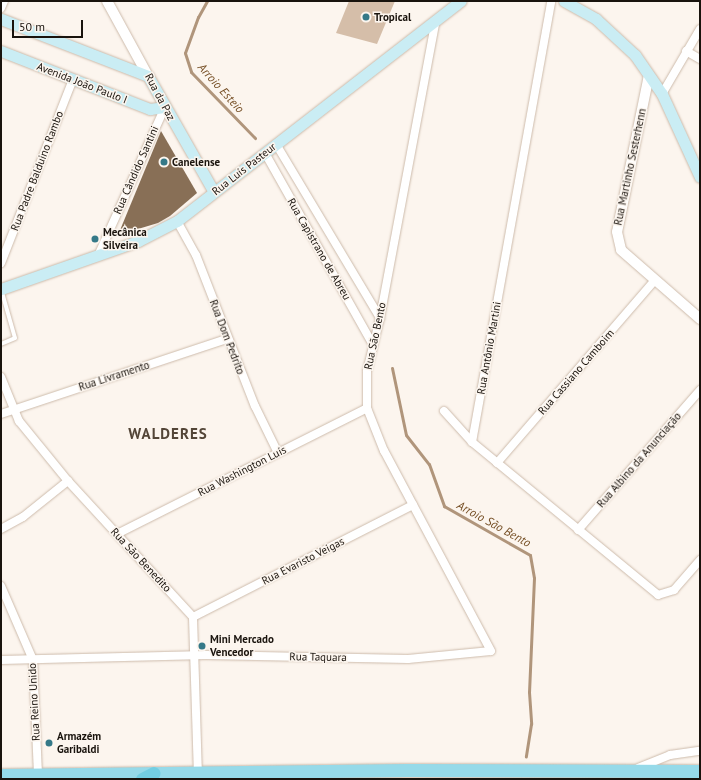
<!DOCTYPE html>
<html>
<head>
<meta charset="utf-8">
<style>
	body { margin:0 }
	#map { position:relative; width:701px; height:780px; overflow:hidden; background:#fcf5ee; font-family:"PT Sans",sans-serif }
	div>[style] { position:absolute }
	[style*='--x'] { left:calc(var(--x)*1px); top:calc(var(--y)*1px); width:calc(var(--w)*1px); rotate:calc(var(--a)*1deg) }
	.green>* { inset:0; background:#d5bea9 }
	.stream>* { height:3px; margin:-1.5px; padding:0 1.5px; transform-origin:1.5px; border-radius:1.5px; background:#b0957b }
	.building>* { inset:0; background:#886f56 }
	.roads { filter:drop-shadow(0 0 1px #cdbbab) drop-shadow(0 0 1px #cdbbab) }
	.service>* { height:4px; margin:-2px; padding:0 2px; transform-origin:2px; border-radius:2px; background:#fff }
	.minor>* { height:8px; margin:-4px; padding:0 4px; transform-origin:4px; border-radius:4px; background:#fff }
	.tertiary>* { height:10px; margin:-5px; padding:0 5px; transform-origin:5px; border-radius:5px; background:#fff }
	.secondary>* { height:11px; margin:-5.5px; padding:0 5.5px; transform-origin:5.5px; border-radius:5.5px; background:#caedf4 }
	.primary>* { height:13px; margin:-6.5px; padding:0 6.5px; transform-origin:6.5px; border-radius:6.5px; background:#96dae9 }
	.trunk>* { height:13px; margin:-6.5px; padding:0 6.5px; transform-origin:6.5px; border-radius:6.5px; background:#73cee2 }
	.dots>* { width:11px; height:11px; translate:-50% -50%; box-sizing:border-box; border:2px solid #fcf5ee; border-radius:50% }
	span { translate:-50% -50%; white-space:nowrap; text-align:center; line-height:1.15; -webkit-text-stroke:3px #fcf5ee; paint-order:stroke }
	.poi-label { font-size:11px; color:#19130d; font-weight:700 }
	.left { translate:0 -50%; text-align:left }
	.street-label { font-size:11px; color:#19130d }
	.water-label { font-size:12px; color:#754e24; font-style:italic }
	.district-label { font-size:15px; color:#534537; font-weight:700; letter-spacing:1px }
	.frame { position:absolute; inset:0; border:2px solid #19130d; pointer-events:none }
	.scale { position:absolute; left:12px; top:20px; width:71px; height:18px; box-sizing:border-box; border:2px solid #19130d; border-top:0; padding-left:5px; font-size:12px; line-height:14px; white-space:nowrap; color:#19130d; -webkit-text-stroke:3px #fcf5ee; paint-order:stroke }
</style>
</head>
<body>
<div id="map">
	<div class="green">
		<div style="clip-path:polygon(349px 1px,395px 1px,377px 44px,336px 33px)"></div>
	</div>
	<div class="stream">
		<div style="--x:207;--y:1;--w:18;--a:119"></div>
		<div style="--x:198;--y:17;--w:38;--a:110"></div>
		<div style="--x:185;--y:53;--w:20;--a:72"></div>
		<div style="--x:191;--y:72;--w:92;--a:45.9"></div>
		<div style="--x:392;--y:368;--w:68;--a:78.2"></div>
		<div style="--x:406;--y:435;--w:37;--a:52"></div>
		<div style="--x:429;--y:464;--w:45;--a:70.3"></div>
		<div style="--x:444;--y:506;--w:99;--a:29.7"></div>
		<div style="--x:530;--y:555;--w:23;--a:80"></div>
		<div style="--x:534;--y:578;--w:114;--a:92.5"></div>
		<div style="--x:529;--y:692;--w:32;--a:86"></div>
		<div style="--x:531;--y:724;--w:33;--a:99"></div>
	</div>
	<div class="building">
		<div style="clip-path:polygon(161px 131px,197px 193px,170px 216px,158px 223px,118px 235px)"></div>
	</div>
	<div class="roads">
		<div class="service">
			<div style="--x:1;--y:344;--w:15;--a:-23"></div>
			<div style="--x:15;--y:338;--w:51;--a:-105.9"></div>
		</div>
		<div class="minor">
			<div style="--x:1;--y:8;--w:8;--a:-67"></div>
			<div style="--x:686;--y:51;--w:16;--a:30"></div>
			<div style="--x:662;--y:94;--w:75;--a:-59.7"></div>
			<div style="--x:276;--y:144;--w:203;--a:59.1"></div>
			<div style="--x:265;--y:153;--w:220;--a:60.6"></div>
			<div style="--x:177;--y:221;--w:39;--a:61"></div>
			<div style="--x:196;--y:255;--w:162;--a:68.7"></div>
			<div style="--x:255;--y:406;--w:52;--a:63.9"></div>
			<div style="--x:98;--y:256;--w:163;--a:-65.8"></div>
			<div style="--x:1;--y:263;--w:198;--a:-68.6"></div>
			<div style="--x:1;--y:377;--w:48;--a:67.8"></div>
			<div style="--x:19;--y:421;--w:77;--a:50.8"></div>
			<div style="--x:68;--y:481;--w:185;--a:47.4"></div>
			<div style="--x:193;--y:617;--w:157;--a:88.2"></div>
			<div style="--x:444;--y:411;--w:42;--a:47.9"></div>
			<div style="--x:472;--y:442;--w:241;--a:39.4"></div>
			<div style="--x:658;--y:595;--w:17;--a:-17"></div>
			<div style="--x:674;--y:590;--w:40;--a:-49"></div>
			<div style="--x:1;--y:414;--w:238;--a:-18.4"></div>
			<div style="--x:472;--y:442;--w:448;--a:-79.8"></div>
			<div style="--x:497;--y:463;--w:240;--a:-49.2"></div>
			<div style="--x:1;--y:529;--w:25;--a:-29"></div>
			<div style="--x:23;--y:517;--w:58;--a:-38.7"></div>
			<div style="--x:578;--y:530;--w:186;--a:-48.9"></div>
			<div style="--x:117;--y:534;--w:280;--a:-26.7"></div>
			<div style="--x:1;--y:586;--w:81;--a:66.6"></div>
			<div style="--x:33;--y:660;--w:115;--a:87.5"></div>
			<div style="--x:193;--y:617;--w:247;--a:-27"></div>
			<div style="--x:1;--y:660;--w:205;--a:-1.4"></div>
			<div style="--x:206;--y:655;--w:202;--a:1.1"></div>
			<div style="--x:408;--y:659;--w:83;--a:-5.5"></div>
			<div style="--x:491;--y:651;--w:227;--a:-118.1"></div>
			<div style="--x:384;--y:451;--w:46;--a:-111.6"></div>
			<div style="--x:367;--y:408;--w:37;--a:-90"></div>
			<div style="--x:367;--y:371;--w:55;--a:-76.2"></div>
			<div style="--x:380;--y:318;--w:303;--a:-79.4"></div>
			<div style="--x:638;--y:768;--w:35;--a:-22"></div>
			<div style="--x:670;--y:755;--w:30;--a:-8"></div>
		</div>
		<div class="tertiary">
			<div style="--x:107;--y:1;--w:85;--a:61.3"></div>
			<div style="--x:649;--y:75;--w:160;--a:101.5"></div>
			<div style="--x:617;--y:232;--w:18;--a:77"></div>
			<div style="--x:621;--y:250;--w:105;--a:41.1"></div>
		</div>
		<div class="secondary">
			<div style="--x:564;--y:1;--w:37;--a:29"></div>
			<div style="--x:596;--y:19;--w:53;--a:42.7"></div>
			<div style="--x:635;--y:55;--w:47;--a:55.3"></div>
			<div style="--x:662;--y:94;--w:91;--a:65.4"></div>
			<div style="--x:1;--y:19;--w:158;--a:21.2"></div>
			<div style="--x:148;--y:76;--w:133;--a:60.4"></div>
			<div style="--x:1;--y:51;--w:160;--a:21.3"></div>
			<div style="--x:150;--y:109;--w:15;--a:-8"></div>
			<div style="--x:1;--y:289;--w:145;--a:-19.3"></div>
			<div style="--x:138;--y:241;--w:44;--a:-27.1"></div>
			<div style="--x:177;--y:221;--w:359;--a:-37.8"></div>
		</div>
		<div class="primary">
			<div style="--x:1;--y:775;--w:405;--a:-0.7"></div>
			<div style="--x:406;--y:770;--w:294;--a:0.2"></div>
		</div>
		<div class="trunk">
			<div style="--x:142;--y:779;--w:13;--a:-27"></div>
		</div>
	</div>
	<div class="dots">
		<div style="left:366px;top:17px;background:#357988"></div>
		<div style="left:164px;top:162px;background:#357988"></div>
		<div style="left:95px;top:239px;background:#357988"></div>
		<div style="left:202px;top:646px;background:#357988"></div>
		<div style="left:49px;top:743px;background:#357988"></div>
	</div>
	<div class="poi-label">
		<span class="left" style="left:374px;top:17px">Tropical</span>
		<span class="left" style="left:172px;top:162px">Canelense</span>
		<span class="left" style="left:103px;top:239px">Mecânica<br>Silveira</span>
		<span class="left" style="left:210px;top:646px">Mini Mercado<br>Vencedor</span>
		<span class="left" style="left:57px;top:743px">Armazém<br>Garibaldi</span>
	</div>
	<div class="street-label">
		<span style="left:82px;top:83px;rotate:21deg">Avenida João Paulo I</span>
		<span style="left:160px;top:97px;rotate:62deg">Rua da Paz</span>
		<span style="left:630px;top:167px;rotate:-78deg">Rua Martinho Sesterhenn</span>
		<span style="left:244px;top:169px;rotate:-38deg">Rua Luís Pasteur</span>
		<span style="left:136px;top:170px;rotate:-66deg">Rua Cândido Santini</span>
		<span style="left:37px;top:171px;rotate:-69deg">Rua Padre Balduino Rambo</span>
		<span style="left:319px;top:249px;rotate:60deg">Rua Capistrano de Abreu</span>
		<span style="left:375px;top:336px;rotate:-78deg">Rua São Bento</span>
		<span style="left:227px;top:337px;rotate:69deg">Rua Dom Pedrito</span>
		<span style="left:489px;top:348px;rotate:-80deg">Rua Antônio Martini</span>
		<span style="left:576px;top:372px;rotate:-49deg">Rua Cassiano Camboim</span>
		<span style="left:114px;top:376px;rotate:-18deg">Rua Livramento</span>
		<span style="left:639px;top:460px;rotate:-49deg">Rua Albino da Anunciação</span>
		<span style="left:242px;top:471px;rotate:-27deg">Rua Washington Luís</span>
		<span style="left:141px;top:560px;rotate:47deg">Rua São Benedito</span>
		<span style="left:303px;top:561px;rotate:-27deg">Rua Evaristo Veigas</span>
		<span style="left:318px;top:657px;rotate:1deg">Rua Taquara</span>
		<span style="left:34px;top:702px;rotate:-93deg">Rua Reino Unido</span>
	</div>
	<div class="water-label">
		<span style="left:221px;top:88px;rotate:48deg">Arroio Esteio</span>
		<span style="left:494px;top:524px;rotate:29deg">Arroio São Bento</span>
	</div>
	<div class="district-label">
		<span style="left:168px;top:434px">WALDERES</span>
	</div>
	<div class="frame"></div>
	<div class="scale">50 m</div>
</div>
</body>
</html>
